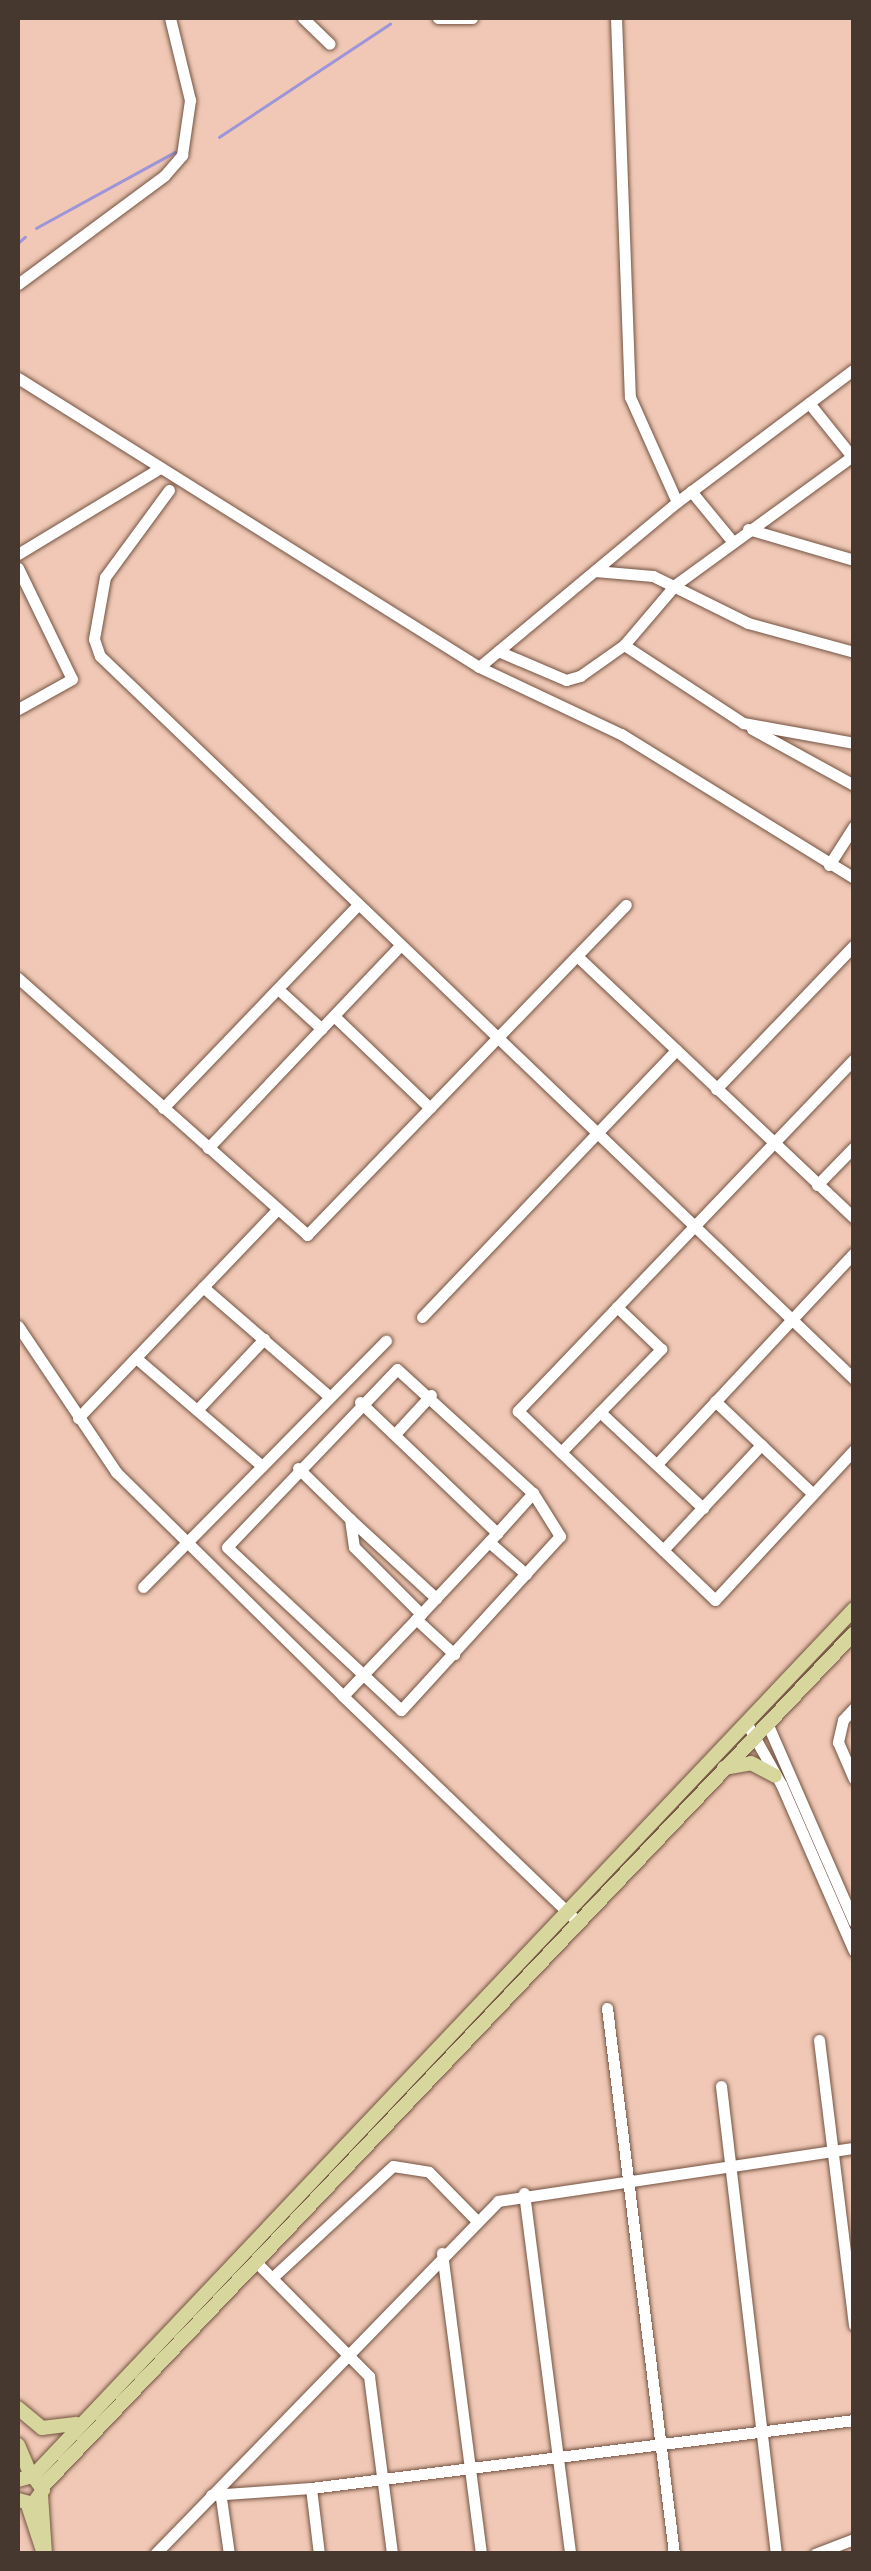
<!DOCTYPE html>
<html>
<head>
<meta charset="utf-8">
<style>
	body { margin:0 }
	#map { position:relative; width:871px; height:2571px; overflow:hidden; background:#f0c8b5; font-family:"Alegreya Sans",sans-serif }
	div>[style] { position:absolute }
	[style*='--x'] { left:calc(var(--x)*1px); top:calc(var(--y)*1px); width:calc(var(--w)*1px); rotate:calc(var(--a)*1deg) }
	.stream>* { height:2.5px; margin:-1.25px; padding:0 1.25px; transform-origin:1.25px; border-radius:1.25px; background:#9d95d9 }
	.roads { filter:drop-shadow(0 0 2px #745342) drop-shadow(0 0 2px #745342) }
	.minor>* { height:11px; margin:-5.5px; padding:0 5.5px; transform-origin:5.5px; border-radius:5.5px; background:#fff }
	.major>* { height:14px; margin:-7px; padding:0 7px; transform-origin:7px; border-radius:7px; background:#d7d79d }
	span { translate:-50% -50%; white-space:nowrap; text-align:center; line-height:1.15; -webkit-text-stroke:10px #fdd5c1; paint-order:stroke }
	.frame { position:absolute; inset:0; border:20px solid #46372f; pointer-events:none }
</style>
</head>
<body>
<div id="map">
	<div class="stream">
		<div style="--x:219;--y:137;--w:205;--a:-33.5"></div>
		<div style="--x:36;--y:228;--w:158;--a:-28.7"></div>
		<div style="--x:18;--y:243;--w:9;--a:-41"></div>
	</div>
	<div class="roads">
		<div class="minor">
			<div style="--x:303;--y:18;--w:37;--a:44"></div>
			<div style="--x:438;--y:18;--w:34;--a:0"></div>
			<div style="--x:616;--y:18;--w:379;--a:87.9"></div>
			<div style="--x:630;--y:397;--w:115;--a:65.9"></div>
			<div style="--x:18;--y:284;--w:182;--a:-36.5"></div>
			<div style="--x:164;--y:176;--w:28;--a:-49"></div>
			<div style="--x:182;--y:155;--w:56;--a:-81.7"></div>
			<div style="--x:190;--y:100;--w:84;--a:-103.7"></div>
			<div style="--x:18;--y:378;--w:544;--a:32.08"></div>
			<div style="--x:479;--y:667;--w:157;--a:25.3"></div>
			<div style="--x:621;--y:734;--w:274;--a:31.7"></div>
			<div style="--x:809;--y:403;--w:72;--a:51.2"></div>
			<div style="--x:169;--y:490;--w:108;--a:126.3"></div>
			<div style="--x:105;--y:577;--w:63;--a:100.1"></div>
			<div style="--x:94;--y:639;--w:18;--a:71"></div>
			<div style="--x:100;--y:656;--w:1045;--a:43.8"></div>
			<div style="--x:691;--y:491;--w:65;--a:50.6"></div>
			<div style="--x:748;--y:529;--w:110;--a:16.3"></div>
			<div style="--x:18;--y:554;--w:166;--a:-31.2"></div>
			<div style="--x:18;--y:568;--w:123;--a:64.1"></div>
			<div style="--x:72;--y:679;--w:62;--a:150.9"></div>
			<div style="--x:595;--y:571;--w:58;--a:4.9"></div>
			<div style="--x:653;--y:576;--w:106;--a:26.3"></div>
			<div style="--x:748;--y:623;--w:110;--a:15.3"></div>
			<div style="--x:624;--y:645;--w:142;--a:33.2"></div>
			<div style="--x:743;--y:723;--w:113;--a:10.2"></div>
			<div style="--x:498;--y:651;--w:74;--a:23.1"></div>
			<div style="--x:566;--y:680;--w:15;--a:-16"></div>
			<div style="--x:580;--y:676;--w:54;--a:-35.2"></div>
			<div style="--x:624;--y:645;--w:79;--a:-49.6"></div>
			<div style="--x:675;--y:585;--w:221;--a:-36"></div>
			<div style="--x:479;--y:667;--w:258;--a:-39.8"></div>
			<div style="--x:677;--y:502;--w:221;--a:-36.9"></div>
			<div style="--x:752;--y:729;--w:116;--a:28.8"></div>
			<div style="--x:829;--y:865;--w:46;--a:-57.3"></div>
			<div style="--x:577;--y:956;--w:381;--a:43.4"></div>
			<div style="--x:18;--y:978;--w:387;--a:41.6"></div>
			<div style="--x:307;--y:1235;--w:459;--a:-46"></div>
			<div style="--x:278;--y:989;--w:59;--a:42.3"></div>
			<div style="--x:334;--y:1016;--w:133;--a:43.8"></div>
			<div style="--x:854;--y:1059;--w:487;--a:133.7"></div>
			<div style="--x:518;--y:1411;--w:273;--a:43.8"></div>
			<div style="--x:715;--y:1600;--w:205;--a:-47.2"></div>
			<div style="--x:716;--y:1089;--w:199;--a:-46.2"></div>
			<div style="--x:163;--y:1108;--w:281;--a:-46.2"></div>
			<div style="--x:208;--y:1148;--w:279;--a:-46.5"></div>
			<div style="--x:817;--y:1185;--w:53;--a:-45.8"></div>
			<div style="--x:203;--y:1287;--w:168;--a:40.9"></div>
			<div style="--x:422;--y:1317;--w:369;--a:-46.4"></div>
			<div style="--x:18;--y:1326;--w:176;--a:56.1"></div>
			<div style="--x:116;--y:1472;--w:319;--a:44.6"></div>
			<div style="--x:136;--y:1358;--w:166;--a:40.6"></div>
			<div style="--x:397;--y:1369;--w:184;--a:42.4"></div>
			<div style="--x:533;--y:1493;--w:51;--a:57.9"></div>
			<div style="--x:560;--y:1536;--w:236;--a:132.4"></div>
			<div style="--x:401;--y:1710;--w:238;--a:-136.9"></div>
			<div style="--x:227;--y:1547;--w:246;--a:-46.3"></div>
			<div style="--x:715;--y:1401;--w:135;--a:43.5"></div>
			<div style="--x:360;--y:1402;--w:190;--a:43.7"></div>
			<div style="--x:497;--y:1533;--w:54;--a:-48"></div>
			<div style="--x:197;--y:1410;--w:98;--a:-46.7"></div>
			<div style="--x:600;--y:1412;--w:141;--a:43"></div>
			<div style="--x:78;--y:1418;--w:288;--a:-46.3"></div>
			<div style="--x:395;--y:1434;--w:53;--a:-47.3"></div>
			<div style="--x:561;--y:1452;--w:144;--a:-45.8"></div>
			<div style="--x:661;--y:1349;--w:61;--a:-136.3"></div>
			<div style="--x:657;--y:1464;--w:289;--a:-47"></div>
			<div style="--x:298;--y:1468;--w:73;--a:44.4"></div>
			<div style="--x:350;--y:1519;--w:28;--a:82"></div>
			<div style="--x:354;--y:1547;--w:95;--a:45"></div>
			<div style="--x:421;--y:1614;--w:113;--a:133.6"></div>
			<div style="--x:343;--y:1696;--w:325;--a:43.9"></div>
			<div style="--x:350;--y:1519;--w:117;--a:42.6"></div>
			<div style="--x:436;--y:1598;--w:22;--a:133"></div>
			<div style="--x:489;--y:1542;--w:49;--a:40.9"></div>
			<div style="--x:663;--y:1550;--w:144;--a:-47"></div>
			<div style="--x:143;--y:1587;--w:346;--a:-45.4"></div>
			<div style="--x:436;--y:1598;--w:89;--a:-46.8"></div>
			<div style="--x:416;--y:1619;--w:52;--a:42.6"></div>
			<div style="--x:854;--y:1708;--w:16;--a:133"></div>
			<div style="--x:843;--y:1720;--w:23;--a:103"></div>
			<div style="--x:838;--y:1742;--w:40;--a:66.6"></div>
			<div style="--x:746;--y:1722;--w:71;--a:60.6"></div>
			<div style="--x:781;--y:1784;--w:182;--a:66.4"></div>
			<div style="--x:767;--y:1723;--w:217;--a:66.4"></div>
			<div style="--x:607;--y:2008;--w:550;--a:83"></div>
			<div style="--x:819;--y:2040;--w:287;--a:83"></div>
			<div style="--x:721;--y:2086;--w:471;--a:83.3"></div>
			<div style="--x:524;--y:2193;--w:364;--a:82.7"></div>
			<div style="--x:442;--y:2253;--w:304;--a:82.6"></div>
			<div style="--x:256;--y:2262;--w:161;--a:45.3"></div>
			<div style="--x:369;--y:2376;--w:179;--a:82.6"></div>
			<div style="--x:273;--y:2277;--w:163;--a:-42.8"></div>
			<div style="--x:393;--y:2166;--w:36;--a:9"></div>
			<div style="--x:429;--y:2172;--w:66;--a:45.6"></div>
			<div style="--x:311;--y:2488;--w:66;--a:83.1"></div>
			<div style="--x:211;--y:2495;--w:100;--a:-4"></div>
			<div style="--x:311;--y:2488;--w:547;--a:-7.14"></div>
			<div style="--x:221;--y:2498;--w:57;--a:81.9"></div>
			<div style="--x:155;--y:2554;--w:492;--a:-45.8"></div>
			<div style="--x:498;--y:2201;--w:360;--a:-8.5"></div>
			<div style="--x:815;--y:2554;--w:42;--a:-21"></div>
		</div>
		<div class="major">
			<div style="--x:724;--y:1768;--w:27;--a:-10"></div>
			<div style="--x:751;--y:1763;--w:27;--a:28"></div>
			<div style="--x:18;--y:2408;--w:31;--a:40"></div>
			<div style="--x:42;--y:2428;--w:34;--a:-7"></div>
			<div style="--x:18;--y:2445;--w:34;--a:67"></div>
			<div style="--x:33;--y:2476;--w:1194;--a:-46.56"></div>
			<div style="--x:18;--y:2480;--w:16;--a:-15"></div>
			<div style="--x:33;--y:2476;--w:17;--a:54"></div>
			<div style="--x:43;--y:2490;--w:17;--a:126"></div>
			<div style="--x:33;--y:2504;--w:16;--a:-165"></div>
			<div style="--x:42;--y:2487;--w:1178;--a:-46.44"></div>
			<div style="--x:41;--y:2495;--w:59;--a:86.1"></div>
			<div style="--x:28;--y:2505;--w:48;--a:71.9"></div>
		</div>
	</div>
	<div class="frame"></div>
</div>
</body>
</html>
